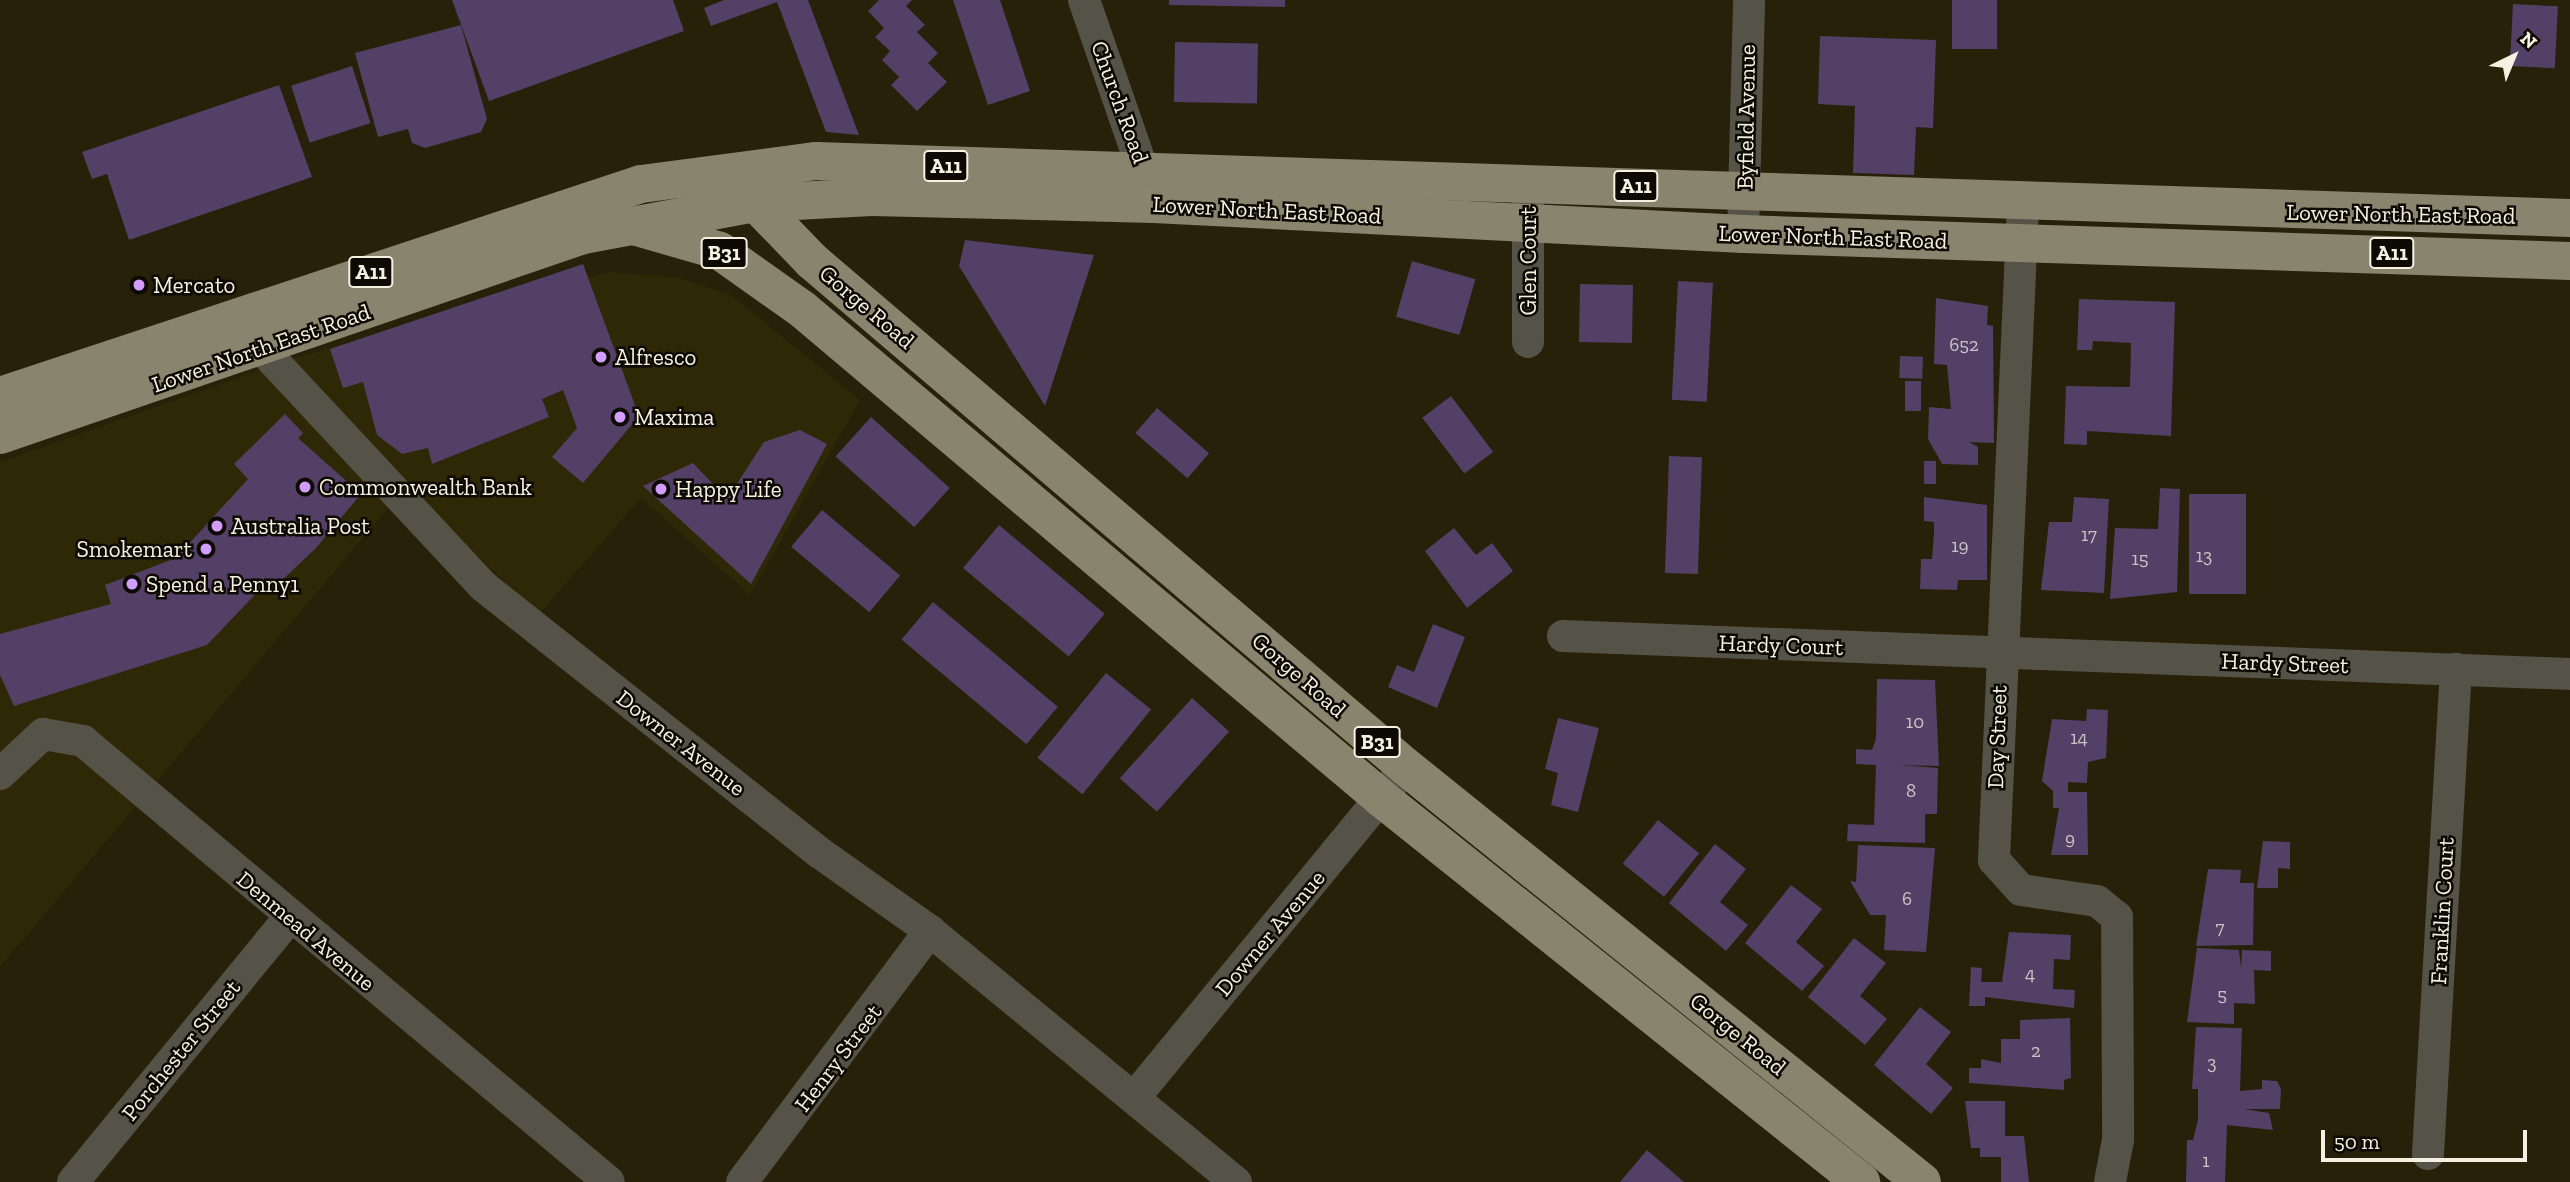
<!DOCTYPE html>
<html>
<head>
<meta charset="utf-8">
<style>
	body { margin:0 }
	#map { position:relative; width:2570px; height:1182px; overflow:hidden; background:#262108; font-family:"Zilla Slab",serif }
	div>[style] { position:absolute }
	[style*='--x'] { left:calc(var(--x)*1px); top:calc(var(--y)*1px); width:calc(var(--w)*1px); rotate:calc(var(--a)*1deg) }
	.built>* { inset:0; background:#2f2807 }
	.building>* { inset:0; background:#543f66; transform-origin:0 0 }
	.street>* { height:32px; margin:-16px; padding:0 16px; transform-origin:16px; border-radius:16px; background:#555247 }
	.primary>* { height:38px; margin:-19px; padding:0 19px; transform-origin:19px; border-radius:19px; background:#88846d }
	.dots>* { width:19px; height:19px; translate:-50% -50%; box-sizing:border-box; border:4px solid #0c0a03; border-radius:50% }
	span { translate:-50% -50%; white-space:nowrap; text-align:center; line-height:1.15; -webkit-text-stroke:5px #0c0a03; paint-order:stroke }
	.number-label { font-size:19px; color:#ccc4c4 }
	.number-label span { -webkit-text-stroke-width:0 }
	.shield-label span { padding:2px 5px; background:#0c0a03; border:2px solid; border-radius:5px; -webkit-text-stroke-width:0 }
	.shield-label { font-size:21px; color:#f4f1e3; font-weight:700 }
	.street-label { font-size:23px; color:#f4f1e3 }
	.poi-label { font-size:23px; color:#f4f1e3 }
	.left { translate:0 -50%; text-align:left }
	.right { translate:-100% -50%; text-align:right }
	.north { position:absolute; left:2479px; top:21px; width:70px; height:70px; -webkit-text-stroke:5px #0c0a03; paint-order:stroke; rotate:43deg; font-size:19px; font-weight:700; line-height:28px; text-align:center; color:#f4f1e3 }
	.north::after { content:''; display:block; margin:auto; width:24px; height:32px; background:#f4f1e3; clip-path:polygon(50% 0,100% 100%,50% 72%,0 100%) }
	.scale { position:absolute; left:2321px; top:1130px; width:206px; height:32px; box-sizing:border-box; border:4px solid #f4f1e3; border-top:0; padding-left:9px; font-size:21px; line-height:24px; white-space:nowrap; color:#f4f1e3; -webkit-text-stroke:5px #0c0a03; paint-order:stroke }
</style>
</head>
<body>
<div id="map">
	<div class="built">
		<div style="clip-path:polygon(609px 272px,680px 278px,731px 295px,860px 400px,750px 595px,641px 498px,539px 614px,405px 488px,0 967px,0 462px,294px 358px)"></div>
	</div>
	<div class="building">
		<div style="clip-path:polygon(452px 0,673px 0,684px 31px,489px 101px)"></div>
		<div style="clip-path:polygon(724px 0,808px 0,859px 135px,826px 132px,777px 2px,711px 26px,704px 8px)"></div>
		<div style="clip-path:polygon(879px 0,912px 0,906px 6px,925px 25px,917px 32px,938px 53px,928px 63px,947px 82px,917px 111px,891px 85px,899px 77px,882px 60px,890px 51px,875px 37px,884px 28px,868px 11px)"></div>
		<div style="clip-path:polygon(953px 0,1000px 0,1030px 91px,988px 105px)"></div>
		<div style="clip-path:polygon(1169px 0,1285px 0,1285px 7px,1169px 5px)"></div>
		<div style="left:1952px;top:0;width:45px;height:49px"></div>
		<div style="left:2513px;top:4px;width:45px;height:62px;rotate:3deg"></div>
		<div style="clip-path:polygon(461px 25px,487px 119px,481px 132px,425px 148px,412px 143px,408px 129px,378px 137px,355px 53px)"></div>
		<div style="clip-path:polygon(1820px 36px,1936px 40px,1933px 128px,1916px 127px,1914px 175px,1853px 173px,1855px 106px,1818px 104px)"></div>
		<div style="left:1175px;top:42px;width:83px;height:60px;rotate:1deg"></div>
		<div style="left:352px;top:66px;width:60px;height:64px;rotate:72deg"></div>
		<div style="clip-path:polygon(279px 85px,312px 177px,129px 240px,107px 174px,92px 179px,82px 152px)"></div>
		<div style="clip-path:polygon(965px 240px,1094px 255px,1045px 406px,959px 266px)"></div>
		<div style="left:1412px;top:261px;width:66px;height:58px;rotate:16deg"></div>
		<div style="clip-path:polygon(583px 264px,639px 416px,583px 483px,552px 457px,577px 428px,563px 390px,542px 399px,549px 417px,432px 464px,428px 448px,402px 454px,377px 435px,363px 382px,343px 388px,330px 349px)"></div>
		<div style="left:1678px;top:281px;width:35px;height:119px;rotate:3deg"></div>
		<div style="left:1580px;top:284px;width:53px;height:58px;rotate:1deg"></div>
		<div style="clip-path:polygon(1936px 298px,1988px 306px,1987px 325px,1993px 326px,1994px 443px,1969px 442px,1978px 447px,1978px 465px,1942px 464px,1928px 439px,1929px 407px,1951px 409px,1947px 365px,1934px 364px)"></div>
		<div style="clip-path:polygon(2079px 299px,2175px 302px,2171px 436px,2087px 431px,2087px 445px,2064px 444px,2066px 386px,2130px 387px,2131px 343px,2093px 341px,2092px 350px,2077px 350px)"></div>
		<div style="left:1900px;top:356px;width:23px;height:22px;rotate:2deg"></div>
		<div style="left:1905px;top:381px;width:16px;height:30px"></div>
		<div style="left:1451px;top:396px;width:70px;height:36px;rotate:53deg"></div>
		<div style="left:1157px;top:408px;width:69px;height:33px;rotate:41deg"></div>
		<div style="clip-path:polygon(285px 414px,303px 433px,298px 438px,361px 494px,316px 548px,274px 588px,268px 581px,207px 645px,14px 706px,0 675px,0 634px,111px 604px,105px 585px,176px 558px,248px 479px,234px 464px)"></div>
		<div style="left:871px;top:417px;width:106px;height:53px;rotate:42deg"></div>
		<div style="clip-path:polygon(800px 430px,827px 444px,751px 584px,643px 486px,693px 463px,727px 499px,764px 442px)"></div>
		<div style="left:1669px;top:456px;width:33px;height:117px;rotate:2deg"></div>
		<div style="left:1924px;top:461px;width:12px;height:23px"></div>
		<div style="clip-path:polygon(2160px 488px,2180px 489px,2177px 592px,2110px 599px,2115px 528px,2158px 529px)"></div>
		<div style="left:2189px;top:494px;width:57px;height:100px"></div>
		<div style="clip-path:polygon(1924px 497px,1987px 505px,1987px 580px,1958px 580px,1957px 590px,1920px 589px,1921px 559px,1932px 559px,1934px 533px,1934px 522px,1924px 521px)"></div>
		<div style="clip-path:polygon(2074px 497px,2109px 499px,2104px 593px,2041px 590px,2049px 522px,2072px 522px)"></div>
		<div style="left:822px;top:510px;width:102px;height:48px;rotate:40deg"></div>
		<div style="left:999px;top:525px;width:138px;height:56px;rotate:40deg"></div>
		<div style="clip-path:polygon(1454px 528px,1476px 555px,1492px 543px,1513px 571px,1467px 608px,1425px 551px)"></div>
		<div style="left:933px;top:602px;width:163px;height:49px;rotate:40deg"></div>
		<div style="clip-path:polygon(1433px 624px,1465px 637px,1437px 708px,1388px 687px,1397px 665px,1414px 672px)"></div>
		<div style="left:1106px;top:673px;width:58px;height:109px;rotate:39deg"></div>
		<div style="clip-path:polygon(1877px 679px,1935px 680px,1939px 766px,1900px 765px,1938px 768px,1937px 814px,1925px 814px,1925px 843px,1847px 841px,1848px 824px,1874px 825px,1876px 765px,1856px 764px,1856px 749px,1872px 750px,1876px 739px)"></div>
		<div style="left:1192px;top:698px;width:50px;height:108px;rotate:42deg"></div>
		<div style="clip-path:polygon(2087px 709px,2108px 710px,2106px 758px,2088px 762px,2087px 783px,2068px 782px,2068px 792px,2087px 792px,2088px 855px,2051px 855px,2059px 808px,2053px 808px,2053px 791px,2042px 781px,2052px 719px,2086px 721px)"></div>
		<div style="clip-path:polygon(1558px 718px,1599px 728px,1578px 812px,1551px 805px,1558px 773px,1545px 769px)"></div>
		<div style="left:1658px;top:820px;width:53px;height:56px;rotate:39deg"></div>
		<div style="clip-path:polygon(2263px 841px,2290px 842px,2290px 869px,2278px 868px,2278px 888px,2257px 888px)"></div>
		<div style="clip-path:polygon(1715px 844px,1746px 869px,1720px 902px,1748px 925px,1726px 951px,1669px 903px)"></div>
		<div style="clip-path:polygon(1858px 845px,1935px 848px,1926px 952px,1884px 950px,1886px 915px,1870px 915px,1850px 881px,1856px 882px)"></div>
		<div style="clip-path:polygon(2208px 869px,2241px 870px,2240px 883px,2254px 883px,2253px 945px,2196px 946px)"></div>
		<div style="clip-path:polygon(1791px 885px,1822px 909px,1796px 942px,1824px 966px,1802px 991px,1745px 943px)"></div>
		<div style="clip-path:polygon(2009px 932px,2071px 935px,2070px 960px,2054px 959px,2053px 989px,2075px 990px,2074px 1008px,1985px 997px,1985px 1006px,1969px 1006px,1971px 967px,1982px 968px,1981px 982px,2002px 982px)"></div>
		<div style="clip-path:polygon(1854px 938px,1886px 963px,1860px 996px,1887px 1019px,1865px 1045px,1808px 997px)"></div>
		<div style="clip-path:polygon(2197px 948px,2239px 950px,2241px 968px,2242px 950px,2271px 951px,2271px 971px,2254px 970px,2255px 1004px,2234px 1003px,2234px 1024px,2187px 1022px)"></div>
		<div style="clip-path:polygon(1920px 1007px,1951px 1032px,1926px 1064px,1953px 1088px,1931px 1114px,1874px 1065px)"></div>
		<div style="clip-path:polygon(2070px 1018px,2071px 1078px,2064px 1080px,2064px 1090px,1969px 1083px,1969px 1068px,1981px 1068px,1981px 1059px,2001px 1063px,2001px 1039px,2020px 1039px,2020px 1020px)"></div>
		<div style="clip-path:polygon(2196px 1027px,2242px 1028px,2240px 1091px,2262px 1089px,2262px 1080px,2277px 1081px,2281px 1089px,2280px 1109px,2244px 1109px,2269px 1113px,2273px 1130px,2227px 1125px,2225px 1182px,2186px 1182px,2187px 1140px,2193px 1140px,2198px 1120px,2198px 1089px,2192px 1089px)"></div>
		<div style="clip-path:polygon(1965px 1101px,2005px 1101px,2005px 1136px,2024px 1136px,2029px 1182px,2001px 1182px,2001px 1157px,1980px 1157px,1980px 1148px,1971px 1148px)"></div>
		<div style="clip-path:polygon(1647px 1150px,1684px 1182px,1620px 1182px)"></div>
	</div>
	<div class="street">
		<div style="--x:1084;--y:0;--w:205;--a:70.9"></div>
		<div style="--x:1528;--y:200;--w:142;--a:90"></div>
		<div style="--x:2023;--y:205;--w:656;--a:92.54"></div>
		<div style="--x:1994;--y:860;--w:40;--a:48"></div>
		<div style="--x:2021;--y:890;--w:77;--a:8.2"></div>
		<div style="--x:2097;--y:901;--w:26;--a:39"></div>
		<div style="--x:2117;--y:917;--w:223;--a:89.7"></div>
		<div style="--x:2118;--y:1140;--w:43;--a:100.8"></div>
		<div style="--x:1743;--y:234;--w:234;--a:-88.5"></div>
		<div style="--x:262;--y:349;--w:324;--a:47"></div>
		<div style="--x:483;--y:586;--w:430;--a:38.4"></div>
		<div style="--x:820;--y:853;--w:135;--a:35.3"></div>
		<div style="--x:930;--y:931;--w:396;--a:39.4"></div>
		<div style="--x:1563;--y:636;--w:1008;--a:2.16"></div>
		<div style="--x:0;--y:774;--w:59;--a:-42.9"></div>
		<div style="--x:43;--y:734;--w:41;--a:9.9"></div>
		<div style="--x:83;--y:741;--w:686;--a:39.98"></div>
		<div style="--x:1134;--y:1098;--w:413;--a:-50.6"></div>
		<div style="--x:2428;--y:1154;--w:486;--a:-86.7"></div>
		<div style="--x:73;--y:1182;--w:341;--a:-50.7"></div>
		<div style="--x:742;--y:1182;--w:314;--a:-53.2"></div>
	</div>
	<div class="primary">
		<div style="--x:756;--y:203;--w:81;--a:46"></div>
		<div style="--x:812;--y:261;--w:780;--a:40.43"></div>
		<div style="--x:1406;--y:767;--w:662;--a:38.81"></div>
		<div style="--x:637;--y:227;--w:86;--a:16.1"></div>
		<div style="--x:720;--y:251;--w:100;--a:35.3"></div>
		<div style="--x:802;--y:309;--w:758;--a:40.18"></div>
		<div style="--x:1381;--y:798;--w:615;--a:38.66"></div>
		<div style="--x:0;--y:396;--w:675;--a:-18.3"></div>
		<div style="--x:641;--y:184;--w:177;--a:-7.5"></div>
		<div style="--x:816;--y:161;--w:1755;--a:1.86"></div>
		<div style="--x:0;--y:435;--w:616;--a:-18.93"></div>
		<div style="--x:583;--y:235;--w:176;--a:-10.5"></div>
		<div style="--x:756;--y:203;--w:116;--a:-3"></div>
		<div style="--x:872;--y:197;--w:282;--a:1.4"></div>
		<div style="--x:1154;--y:204;--w:590;--a:2.92"></div>
		<div style="--x:1743;--y:234;--w:827;--a:1.87"></div>
	</div>
	<div class="dots">
		<div style="left:139px;top:285px;background:#d29dfd"></div>
		<div style="left:601px;top:357px;background:#d29dfd"></div>
		<div style="left:620px;top:417px;background:#d29dfd"></div>
		<div style="left:305px;top:487px;background:#d29dfd"></div>
		<div style="left:661px;top:489px;background:#d29dfd"></div>
		<div style="left:217px;top:526px;background:#d29dfd"></div>
		<div style="left:206px;top:549px;background:#d29dfd"></div>
		<div style="left:132px;top:584px;background:#d29dfd"></div>
	</div>
	<div class="number-label">
		<span style="left:1964px;top:345px">652</span>
		<span style="left:2089px;top:535px">17</span>
		<span style="left:1960px;top:546px">19</span>
		<span style="left:2204px;top:556px">13</span>
		<span style="left:2140px;top:559px">15</span>
		<span style="left:1915px;top:722px">10</span>
		<span style="left:2079px;top:738px">14</span>
		<span style="left:1911px;top:791px">8</span>
		<span style="left:2070px;top:839px">9</span>
		<span style="left:1907px;top:899px">6</span>
		<span style="left:2220px;top:928px">7</span>
		<span style="left:2030px;top:974px">4</span>
		<span style="left:2222px;top:995px">5</span>
		<span style="left:2036px;top:1051px">2</span>
		<span style="left:2212px;top:1063px">3</span>
		<span style="left:2206px;top:1161px">1</span>
	</div>
	<div class="shield-label">
		<span style="left:946px;top:166px">A11</span>
		<span style="left:1636px;top:186px">A11</span>
		<span style="left:724px;top:253px">B31</span>
		<span style="left:2392px;top:253px">A11</span>
		<span style="left:371px;top:272px">A11</span>
		<span style="left:1377px;top:742px">B31</span>
	</div>
	<div class="street-label">
		<span style="left:1120px;top:102px;rotate:70deg">Church Road</span>
		<span style="left:1746px;top:117px;rotate:-89deg">Byfield Avenue</span>
		<span style="left:1267px;top:210px;rotate:3deg">Lower North East Road</span>
		<span style="left:2401px;top:214px;rotate:1deg">Lower North East Road</span>
		<span style="left:1833px;top:237px;rotate:2deg">Lower North East Road</span>
		<span style="left:1528px;top:261px;rotate:-90deg">Glen Court</span>
		<span style="left:867px;top:307px;rotate:40deg">Gorge Road</span>
		<span style="left:261px;top:348px;rotate:-19deg">Lower North East Road</span>
		<span style="left:1781px;top:645px;rotate:2deg">Hardy Court</span>
		<span style="left:2285px;top:663px;rotate:2deg">Hardy Street</span>
		<span style="left:1299px;top:675px;rotate:41deg">Gorge Road</span>
		<span style="left:1997px;top:737px;rotate:-88deg">Day Street</span>
		<span style="left:681px;top:743px;rotate:38deg">Downer Avenue</span>
		<span style="left:2442px;top:911px;rotate:-87deg">Franklin Court</span>
		<span style="left:306px;top:931px;rotate:40deg">Denmead Avenue</span>
		<span style="left:1270px;top:933px;rotate:-50deg">Downer Avenue</span>
		<span style="left:1738px;top:1034px;rotate:39deg">Gorge Road</span>
		<span style="left:181px;top:1050px;rotate:-51deg">Porchester Street</span>
		<span style="left:838px;top:1058px;rotate:-53deg">Henry Street</span>
	</div>
	<div class="poi-label">
		<span class="left" style="left:153px;top:285px">Mercato</span>
		<span class="left" style="left:615px;top:357px">Alfresco</span>
		<span class="left" style="left:634px;top:417px">Maxima</span>
		<span class="left" style="left:319px;top:487px">Commonwealth Bank</span>
		<span class="left" style="left:675px;top:489px">Happy Life</span>
		<span class="left" style="left:231px;top:526px">Australia Post</span>
		<span class="right" style="left:192px;top:549px">Smokemart</span>
		<span class="left" style="left:146px;top:584px">Spend a Penny1</span>
	</div>
	<div class="north">N</div>
	<div class="scale">50 m</div>
</div>
</body>
</html>
